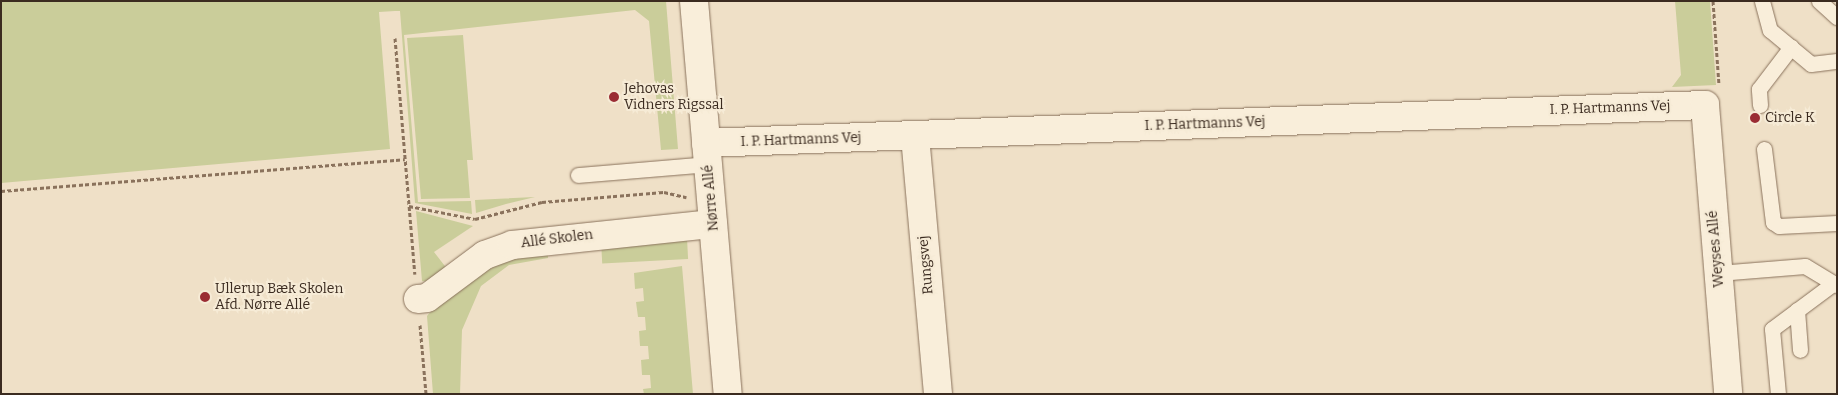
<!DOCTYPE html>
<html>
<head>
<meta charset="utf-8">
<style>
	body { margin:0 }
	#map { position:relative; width:1838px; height:395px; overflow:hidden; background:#efe0c7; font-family:Bitter,serif }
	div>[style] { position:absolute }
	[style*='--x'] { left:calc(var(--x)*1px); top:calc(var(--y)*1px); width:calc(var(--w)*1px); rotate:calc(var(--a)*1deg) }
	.green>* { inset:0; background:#cacd9a; transform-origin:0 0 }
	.path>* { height:3px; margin-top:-1.5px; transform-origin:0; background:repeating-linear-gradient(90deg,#8a725c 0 4px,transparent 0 6.5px) }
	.roads { filter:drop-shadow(0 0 1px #8a725c) drop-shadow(0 0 1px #8a725c) }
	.lane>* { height:15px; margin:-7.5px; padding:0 7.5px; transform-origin:7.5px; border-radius:7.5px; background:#f9eeda }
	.street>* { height:28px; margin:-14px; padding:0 14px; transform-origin:14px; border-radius:14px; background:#f9eeda }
	.secondary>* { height:28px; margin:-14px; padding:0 14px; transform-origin:14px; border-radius:14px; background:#f9eeda }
	.dots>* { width:14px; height:14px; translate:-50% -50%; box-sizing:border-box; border:2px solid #f6ebd6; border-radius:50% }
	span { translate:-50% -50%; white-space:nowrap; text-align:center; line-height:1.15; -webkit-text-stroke:4px #f6ebd6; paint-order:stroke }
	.poi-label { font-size:14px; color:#3b2b20 }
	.left { translate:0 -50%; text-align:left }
	.street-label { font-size:14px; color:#3b2b20 }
	.frame { position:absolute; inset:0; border:2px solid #3b2b20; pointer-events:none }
</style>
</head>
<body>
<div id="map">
	<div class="green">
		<div style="clip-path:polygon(1px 1px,666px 1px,678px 149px,661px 150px,649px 21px,635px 10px,404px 35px,418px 202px,471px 201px,472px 214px,415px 203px,400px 11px,395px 11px,379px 12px,390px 149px,1px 183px)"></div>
		<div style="clip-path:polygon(1675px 1px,1710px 1px,1716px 85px,1672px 87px,1681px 75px)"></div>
		<div style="clip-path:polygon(463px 35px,473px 160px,467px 160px,470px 198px,421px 199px,407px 38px)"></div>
		<div style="clip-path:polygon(535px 197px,506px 204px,476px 213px,475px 200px)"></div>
		<div style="clip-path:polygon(416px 211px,473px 226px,434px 252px,448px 270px,435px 283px,422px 281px)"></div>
		<div style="left:687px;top:238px;width:21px;height:86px;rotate:87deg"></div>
		<div style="clip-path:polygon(548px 252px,548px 258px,509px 265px,481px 286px,462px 330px,460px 394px,433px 394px,427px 316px,436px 305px,468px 277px,506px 259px)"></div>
		<div style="clip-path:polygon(682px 266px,693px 394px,644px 394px,643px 389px,651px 388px,650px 375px,642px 375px,641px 360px,649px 359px,648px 346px,640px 346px,639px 331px,646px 330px,645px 317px,638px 317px,636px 302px,644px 301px,643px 288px,635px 289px,634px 273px)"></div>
	</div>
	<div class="path">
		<div style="--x:1713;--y:1;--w:83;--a:85.9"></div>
		<div style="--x:395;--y:38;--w:237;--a:85.2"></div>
		<div style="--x:1;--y:191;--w:405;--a:-4.5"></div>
		<div style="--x:409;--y:206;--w:67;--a:11.1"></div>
		<div style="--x:475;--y:219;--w:69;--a:-14.2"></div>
		<div style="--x:542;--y:202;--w:122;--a:-4.7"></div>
		<div style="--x:664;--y:192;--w:23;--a:13"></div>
		<div style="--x:420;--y:325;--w:69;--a:85"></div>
	</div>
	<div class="roads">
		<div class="lane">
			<div style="--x:1762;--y:1;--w:30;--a:75"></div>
			<div style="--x:1770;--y:30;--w:53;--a:39.7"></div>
			<div style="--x:1811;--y:64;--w:26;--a:-7"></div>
			<div style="--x:1819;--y:1;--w:24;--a:42"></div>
			<div style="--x:1760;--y:105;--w:16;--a:-94"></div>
			<div style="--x:1759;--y:89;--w:53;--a:-52.7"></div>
			<div style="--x:1764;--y:149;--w:74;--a:83"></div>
			<div style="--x:1773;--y:222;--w:7;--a:34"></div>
			<div style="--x:1779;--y:226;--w:58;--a:-3"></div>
			<div style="--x:578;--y:175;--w:130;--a:-4.8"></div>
			<div style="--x:1718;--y:273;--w:87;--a:-4.6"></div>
			<div style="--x:1805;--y:266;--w:37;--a:31"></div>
			<div style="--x:1797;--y:310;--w:40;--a:85.7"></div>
			<div style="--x:1778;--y:394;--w:65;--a:-95.3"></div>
			<div style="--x:1772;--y:329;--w:77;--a:-36.6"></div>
		</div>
		<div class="street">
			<div style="--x:915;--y:136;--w:259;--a:84.9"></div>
			<div style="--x:706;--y:143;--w:1000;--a:-2.18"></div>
			<div style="--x:1705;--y:105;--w:290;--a:85.4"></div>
			<div style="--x:418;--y:299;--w:9;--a:-6"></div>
			<div style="--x:427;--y:298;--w:72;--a:-36.6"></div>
			<div style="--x:485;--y:255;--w:29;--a:-20"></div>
			<div style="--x:512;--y:245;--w:202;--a:-6"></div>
		</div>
		<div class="secondary">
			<div style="--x:694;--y:1;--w:394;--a:85.1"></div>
		</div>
	</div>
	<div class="dots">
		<div style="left:614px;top:97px;background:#9a2c33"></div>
		<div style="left:1755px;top:118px;background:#9a2c33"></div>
		<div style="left:205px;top:297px;background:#9a2c33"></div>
	</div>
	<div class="poi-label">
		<span class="left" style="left:624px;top:97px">Jehovas<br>Vidners Rigssal</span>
		<span class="left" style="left:1765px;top:118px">Circle K</span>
		<span class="left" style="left:215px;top:297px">Ullerup Bæk Skolen<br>Afd. Nørre Allé</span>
	</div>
	<div class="street-label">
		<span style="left:1610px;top:108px;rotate:-2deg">I. P. Hartmanns Vej</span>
		<span style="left:1205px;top:124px;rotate:-2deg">I. P. Hartmanns Vej</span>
		<span style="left:801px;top:140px;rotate:-2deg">I. P. Hartmanns Vej</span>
		<span style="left:711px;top:198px;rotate:-95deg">Nørre Allé</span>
		<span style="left:557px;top:239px;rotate:-7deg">Allé Skolen</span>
		<span style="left:1716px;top:249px;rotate:-95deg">Weyses Allé</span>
		<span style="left:926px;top:265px;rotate:-95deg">Rungsvej</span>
	</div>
	<div class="frame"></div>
</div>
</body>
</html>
